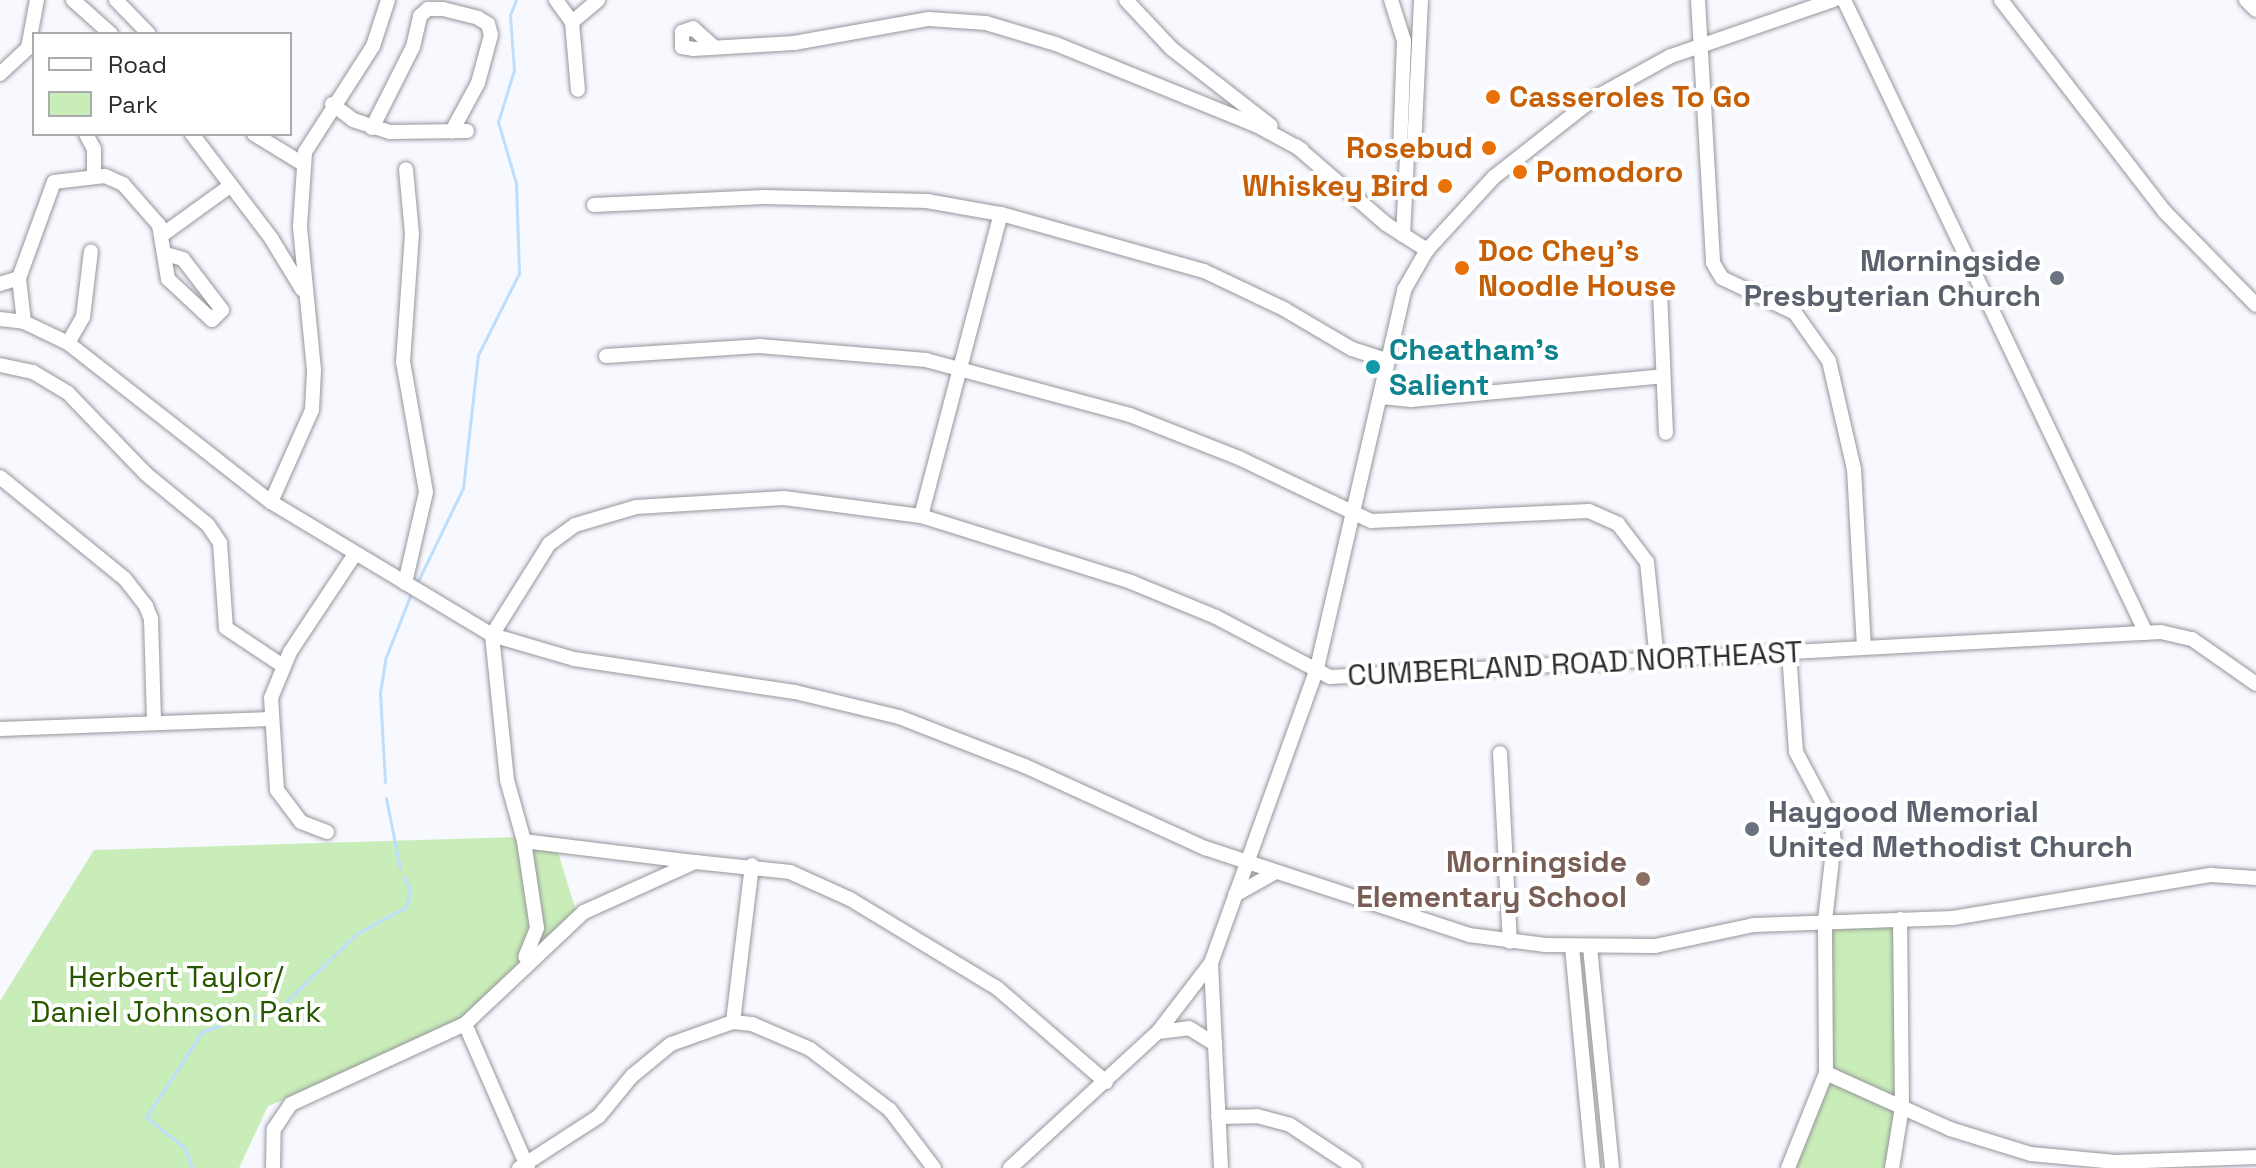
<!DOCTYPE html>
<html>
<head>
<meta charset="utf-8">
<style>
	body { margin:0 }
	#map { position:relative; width:2256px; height:1168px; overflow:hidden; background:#f8f9ff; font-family:"Space Grotesk",sans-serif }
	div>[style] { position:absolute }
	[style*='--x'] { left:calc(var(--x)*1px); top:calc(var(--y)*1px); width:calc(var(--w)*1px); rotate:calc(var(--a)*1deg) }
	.green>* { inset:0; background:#c9edb8 }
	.stream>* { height:3px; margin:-1.5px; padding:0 1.5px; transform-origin:1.5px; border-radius:1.5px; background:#bddefd }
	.roads { filter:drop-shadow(0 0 2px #95959b) drop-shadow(0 0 2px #95959b) }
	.minor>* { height:14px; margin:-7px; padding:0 7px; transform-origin:7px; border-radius:7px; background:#fff }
	.dots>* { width:22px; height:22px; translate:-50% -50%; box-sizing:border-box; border:4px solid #fff; border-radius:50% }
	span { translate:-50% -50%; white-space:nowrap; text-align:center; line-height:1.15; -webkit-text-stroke:8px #fff; paint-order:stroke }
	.food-label { font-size:30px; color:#c56008; font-weight:700 }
	.left { translate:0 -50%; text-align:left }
	.right { translate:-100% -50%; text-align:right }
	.worship-label { font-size:30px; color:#5b616d; font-weight:700 }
	.culture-label { font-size:30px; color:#0d838f; font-weight:700 }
	.street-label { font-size:30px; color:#2b2c2e }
	.education-label { font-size:30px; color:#785e54; font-weight:700 }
	.park-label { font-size:30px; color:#275800 }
	.legend { position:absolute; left:32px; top:32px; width:260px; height:104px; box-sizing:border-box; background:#fff; border:2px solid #aaabab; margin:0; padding:10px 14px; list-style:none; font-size:24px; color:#2b2c2e }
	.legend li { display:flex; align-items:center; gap:16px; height:40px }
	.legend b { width:40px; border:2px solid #aaabab }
</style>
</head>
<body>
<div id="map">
	<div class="green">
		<div style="clip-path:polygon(553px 836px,576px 911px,553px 944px,503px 978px,474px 1025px,268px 1106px,239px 1168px,0 1168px,0 1001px,94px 850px)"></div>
		<div style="clip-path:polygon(1898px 918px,1894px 1168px,1790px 1168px,1818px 1100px,1827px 921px)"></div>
	</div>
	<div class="stream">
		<div style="--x:418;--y:581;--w:103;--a:-64.2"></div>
		<div style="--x:463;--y:488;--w:134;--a:-83.6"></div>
		<div style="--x:478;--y:355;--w:92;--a:-63.4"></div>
		<div style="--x:519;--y:273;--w:90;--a:-91.9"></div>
		<div style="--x:516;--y:183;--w:64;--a:-106.4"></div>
		<div style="--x:498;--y:122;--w:54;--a:-72.9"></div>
		<div style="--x:514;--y:70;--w:55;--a:-94.2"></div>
		<div style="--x:510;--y:15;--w:16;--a:-68"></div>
		<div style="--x:385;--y:782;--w:89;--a:-93.2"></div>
		<div style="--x:380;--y:693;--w:36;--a:-81"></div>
		<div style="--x:386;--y:657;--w:66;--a:-68.5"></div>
		<div style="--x:386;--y:798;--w:72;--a:78.8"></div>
		<div style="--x:192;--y:1168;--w:21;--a:-109"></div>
		<div style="--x:185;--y:1148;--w:50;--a:-141.5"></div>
		<div style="--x:146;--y:1117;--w:102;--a:-56.6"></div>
		<div style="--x:202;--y:1032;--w:45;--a:-20.9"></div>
		<div style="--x:244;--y:1016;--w:21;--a:0"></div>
		<div style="--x:265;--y:1016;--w:20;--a:-30"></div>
		<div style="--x:282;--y:1006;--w:103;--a:-44.2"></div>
		<div style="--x:356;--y:934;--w:57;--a:-28.4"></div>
		<div style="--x:406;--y:907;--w:18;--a:-77"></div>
		<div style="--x:410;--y:889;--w:13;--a:-117"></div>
	</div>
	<div class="roads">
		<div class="minor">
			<div style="--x:73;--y:0;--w:51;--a:41.8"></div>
			<div style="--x:116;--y:0;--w:47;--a:45.9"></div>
			<div style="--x:556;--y:0;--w:27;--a:54"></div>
			<div style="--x:572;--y:22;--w:68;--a:85"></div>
			<div style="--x:1126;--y:0;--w:67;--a:46.8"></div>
			<div style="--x:1172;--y:49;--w:125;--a:37.9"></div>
			<div style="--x:1391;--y:0;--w:43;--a:72.4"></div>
			<div style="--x:1404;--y:41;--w:107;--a:92.1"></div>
			<div style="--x:1400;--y:148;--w:11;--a:52"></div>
			<div style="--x:1698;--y:0;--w:263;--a:86.7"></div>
			<div style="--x:1713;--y:263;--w:17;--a:59"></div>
			<div style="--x:1722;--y:278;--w:81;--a:25.6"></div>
			<div style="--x:1795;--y:313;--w:59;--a:54.7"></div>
			<div style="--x:1829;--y:361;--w:111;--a:77"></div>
			<div style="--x:1854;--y:469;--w:179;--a:86.8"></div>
			<div style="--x:1844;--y:0;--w:701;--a:64.49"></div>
			<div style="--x:2001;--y:0;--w:268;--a:52.3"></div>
			<div style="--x:2165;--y:212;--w:130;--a:45.6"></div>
			<div style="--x:2246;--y:0;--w:14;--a:45"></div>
			<div style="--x:572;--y:22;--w:34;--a:-40"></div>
			<div style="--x:714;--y:47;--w:28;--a:-138"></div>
			<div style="--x:693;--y:28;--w:12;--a:160"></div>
			<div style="--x:682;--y:32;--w:15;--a:90"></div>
			<div style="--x:682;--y:47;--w:11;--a:10"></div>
			<div style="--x:693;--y:49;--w:101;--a:-3.4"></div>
			<div style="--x:794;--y:43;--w:137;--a:-10.1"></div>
			<div style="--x:929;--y:19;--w:57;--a:4"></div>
			<div style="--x:986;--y:23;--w:73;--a:16.7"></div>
			<div style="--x:1056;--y:44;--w:218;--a:22.1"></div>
			<div style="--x:1258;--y:126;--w:50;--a:28.6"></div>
			<div style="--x:0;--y:74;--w:38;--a:-43"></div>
			<div style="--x:28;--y:48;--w:49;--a:-79.4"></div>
			<div style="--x:332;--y:104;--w:26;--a:37"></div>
			<div style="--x:353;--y:120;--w:39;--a:18"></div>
			<div style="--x:390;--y:132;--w:77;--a:-0.7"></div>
			<div style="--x:372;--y:128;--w:91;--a:-63.2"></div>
			<div style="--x:413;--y:47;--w:32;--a:-77"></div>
			<div style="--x:420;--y:16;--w:11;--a:-41"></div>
			<div style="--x:428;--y:9;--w:15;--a:0"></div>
			<div style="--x:443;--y:9;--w:36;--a:14"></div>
			<div style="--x:478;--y:18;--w:12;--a:31"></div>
			<div style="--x:488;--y:24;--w:11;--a:75"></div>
			<div style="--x:491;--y:35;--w:50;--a:105.2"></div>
			<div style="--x:478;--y:83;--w:55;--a:118.4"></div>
			<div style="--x:86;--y:134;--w:17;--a:62"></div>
			<div style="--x:94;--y:149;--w:28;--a:90"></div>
			<div style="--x:192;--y:134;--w:131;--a:52.8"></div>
			<div style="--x:271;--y:238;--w:60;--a:58.7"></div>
			<div style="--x:254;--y:134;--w:57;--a:31.5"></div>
			<div style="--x:1296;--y:146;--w:119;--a:40.9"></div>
			<div style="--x:1386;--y:224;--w:49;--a:32.4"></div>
			<div style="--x:594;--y:205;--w:170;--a:-2.7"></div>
			<div style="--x:764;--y:197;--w:163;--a:1.4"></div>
			<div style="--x:927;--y:201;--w:75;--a:10"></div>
			<div style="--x:1001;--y:214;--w:211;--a:15.7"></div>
			<div style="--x:1204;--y:271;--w:89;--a:25.4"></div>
			<div style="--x:1284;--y:309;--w:79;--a:30.5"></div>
			<div style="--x:1352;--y:349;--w:38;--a:18"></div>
			<div style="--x:162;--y:235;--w:84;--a:-35.8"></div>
			<div style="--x:1403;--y:235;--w:78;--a:-87.1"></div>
			<div style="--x:1407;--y:157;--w:11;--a:-49"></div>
			<div style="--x:1414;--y:149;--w:149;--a:-87.3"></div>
			<div style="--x:0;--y:284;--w:20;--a:-18"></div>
			<div style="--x:1660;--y:291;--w:142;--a:87.6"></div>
			<div style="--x:0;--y:319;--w:24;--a:7"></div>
			<div style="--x:24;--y:322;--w:49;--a:25.5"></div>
			<div style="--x:68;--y:343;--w:258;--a:38.1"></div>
			<div style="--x:271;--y:502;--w:258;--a:31"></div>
			<div style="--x:492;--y:635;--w:85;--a:16.3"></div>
			<div style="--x:574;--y:659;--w:223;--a:8.5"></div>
			<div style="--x:795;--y:692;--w:107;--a:13.5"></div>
			<div style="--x:899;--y:717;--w:135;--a:21.3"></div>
			<div style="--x:1025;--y:766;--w:198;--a:24.5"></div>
			<div style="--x:1205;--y:848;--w:278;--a:18.2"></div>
			<div style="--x:1469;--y:935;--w:77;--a:7.5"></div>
			<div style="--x:1545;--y:945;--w:110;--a:0.5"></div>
			<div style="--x:1655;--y:946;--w:101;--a:-12"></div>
			<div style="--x:1754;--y:925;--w:199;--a:-2"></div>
			<div style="--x:1953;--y:918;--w:262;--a:-9.5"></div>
			<div style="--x:2211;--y:875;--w:45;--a:3.8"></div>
			<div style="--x:24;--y:322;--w:44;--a:-96.5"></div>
			<div style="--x:19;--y:278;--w:102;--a:-70"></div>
			<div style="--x:54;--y:182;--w:51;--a:-6.7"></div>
			<div style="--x:105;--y:176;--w:20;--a:24"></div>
			<div style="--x:123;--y:184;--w:55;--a:48.7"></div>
			<div style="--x:159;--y:225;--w:55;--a:80.5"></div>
			<div style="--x:168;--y:279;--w:60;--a:43"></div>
			<div style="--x:212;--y:320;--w:14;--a:-45"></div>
			<div style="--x:222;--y:310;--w:64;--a:-127.4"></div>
			<div style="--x:183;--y:259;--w:18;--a:-164"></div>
			<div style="--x:68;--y:343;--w:30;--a:-60"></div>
			<div style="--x:83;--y:317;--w:66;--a:-83.1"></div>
			<div style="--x:606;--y:356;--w:153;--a:-3.7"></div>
			<div style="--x:759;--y:346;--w:168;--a:4.8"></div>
			<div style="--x:926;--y:360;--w:211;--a:15.1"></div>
			<div style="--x:1130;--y:415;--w:117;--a:21.5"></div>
			<div style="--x:1239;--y:458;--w:146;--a:25.5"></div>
			<div style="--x:1371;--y:521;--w:218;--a:-2.6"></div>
			<div style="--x:1589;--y:511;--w:32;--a:24"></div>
			<div style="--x:1618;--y:524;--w:48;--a:52.7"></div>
			<div style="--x:1647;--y:562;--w:99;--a:84.2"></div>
			<div style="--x:0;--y:365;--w:34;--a:12"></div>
			<div style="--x:33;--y:372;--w:41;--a:31"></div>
			<div style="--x:68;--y:393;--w:112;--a:46.1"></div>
			<div style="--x:146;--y:474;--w:80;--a:39.4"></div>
			<div style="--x:208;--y:525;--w:22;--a:56"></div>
			<div style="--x:220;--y:543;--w:85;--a:86"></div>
			<div style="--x:226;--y:628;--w:69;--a:33.7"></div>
			<div style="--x:1381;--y:397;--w:30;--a:6"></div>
			<div style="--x:1411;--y:400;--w:253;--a:-5.4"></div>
			<div style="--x:0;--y:477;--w:161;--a:39.2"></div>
			<div style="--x:125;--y:579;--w:34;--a:52"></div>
			<div style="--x:146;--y:606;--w:14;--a:69"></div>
			<div style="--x:151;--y:619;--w:101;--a:88.3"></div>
			<div style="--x:271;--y:502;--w:101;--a:-66"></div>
			<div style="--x:312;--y:410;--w:40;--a:-87.1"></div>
			<div style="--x:314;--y:370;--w:145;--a:-95.6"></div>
			<div style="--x:300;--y:226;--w:74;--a:-86.1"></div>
			<div style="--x:305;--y:152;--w:126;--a:-57.3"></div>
			<div style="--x:373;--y:46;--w:48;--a:-71.9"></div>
			<div style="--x:921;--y:516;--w:312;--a:-75.2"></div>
			<div style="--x:405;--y:583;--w:93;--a:-77"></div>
			<div style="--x:426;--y:492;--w:132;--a:-100"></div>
			<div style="--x:403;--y:362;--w:128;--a:-86"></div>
			<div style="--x:412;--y:234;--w:65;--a:-95.3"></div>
			<div style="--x:0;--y:729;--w:271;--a:-2.1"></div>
			<div style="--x:1500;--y:753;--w:189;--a:87"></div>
			<div style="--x:327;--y:832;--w:28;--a:-159"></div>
			<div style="--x:301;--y:822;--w:40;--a:-127"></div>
			<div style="--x:277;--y:790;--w:92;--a:-93.7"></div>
			<div style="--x:271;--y:698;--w:50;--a:-67.6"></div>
			<div style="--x:290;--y:652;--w:118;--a:-56.4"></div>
			<div style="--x:524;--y:841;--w:88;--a:81.5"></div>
			<div style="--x:537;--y:928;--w:31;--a:112"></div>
			<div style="--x:695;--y:862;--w:172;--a:-173"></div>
			<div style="--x:524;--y:841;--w:63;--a:-105.6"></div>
			<div style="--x:507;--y:780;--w:146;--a:-95.9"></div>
			<div style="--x:492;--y:635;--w:107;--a:-57.9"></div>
			<div style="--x:549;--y:544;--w:32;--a:-36"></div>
			<div style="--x:575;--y:525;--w:64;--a:-16.4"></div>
			<div style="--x:636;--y:507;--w:148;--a:-3.5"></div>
			<div style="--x:784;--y:498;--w:138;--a:7.5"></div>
			<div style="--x:921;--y:516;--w:220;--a:17.4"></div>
			<div style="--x:1131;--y:582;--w:92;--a:22.4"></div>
			<div style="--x:1216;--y:617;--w:129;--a:27.8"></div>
			<div style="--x:1330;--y:677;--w:832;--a:-3.1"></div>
			<div style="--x:2161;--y:632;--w:32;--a:13"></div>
			<div style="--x:2192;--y:639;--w:78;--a:35.1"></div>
			<div style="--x:1235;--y:895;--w:47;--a:-29.3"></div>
			<div style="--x:1572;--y:947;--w:222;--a:84.6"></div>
			<div style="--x:1590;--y:947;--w:222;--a:84.3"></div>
			<div style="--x:1211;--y:963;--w:205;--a:87.2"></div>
			<div style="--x:733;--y:1022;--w:158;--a:-83.1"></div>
			<div style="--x:465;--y:1024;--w:157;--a:66.4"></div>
			<div style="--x:1158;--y:1032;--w:31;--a:-7"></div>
			<div style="--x:1189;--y:1028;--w:31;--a:32"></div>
			<div style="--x:1826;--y:1073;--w:136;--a:24.3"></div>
			<div style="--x:1950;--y:1129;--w:85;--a:17.2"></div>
			<div style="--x:2031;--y:1154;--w:85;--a:5.4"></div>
			<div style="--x:2116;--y:1162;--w:140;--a:-2"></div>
			<div style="--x:1218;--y:1117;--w:39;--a:-1"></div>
			<div style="--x:1257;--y:1116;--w:34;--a:15"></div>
			<div style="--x:1290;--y:1125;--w:78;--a:33.5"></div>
			<div style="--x:273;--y:1168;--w:39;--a:-89"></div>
			<div style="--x:274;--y:1129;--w:30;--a:-56"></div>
			<div style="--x:291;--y:1104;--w:192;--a:-24.7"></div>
			<div style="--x:465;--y:1024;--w:163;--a:-43.3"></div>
			<div style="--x:584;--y:912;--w:122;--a:-24.2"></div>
			<div style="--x:695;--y:862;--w:96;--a:6"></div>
			<div style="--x:790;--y:872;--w:66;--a:24.2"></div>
			<div style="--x:850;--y:899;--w:172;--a:31.2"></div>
			<div style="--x:997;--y:988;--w:144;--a:40.8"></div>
			<div style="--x:519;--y:1168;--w:95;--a:-33"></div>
			<div style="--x:599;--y:1116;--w:52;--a:-50.5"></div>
			<div style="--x:632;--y:1076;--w:50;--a:-39.4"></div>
			<div style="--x:671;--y:1044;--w:66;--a:-19.5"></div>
			<div style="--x:733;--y:1022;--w:19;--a:6"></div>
			<div style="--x:752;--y:1024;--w:63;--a:23.3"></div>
			<div style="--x:810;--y:1049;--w:101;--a:37.3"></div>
			<div style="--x:890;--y:1110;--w:73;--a:52.8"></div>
			<div style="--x:1010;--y:1168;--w:201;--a:-42.6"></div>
			<div style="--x:1158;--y:1032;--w:87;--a:-52.5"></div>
			<div style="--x:1211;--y:963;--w:313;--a:-70.2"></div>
			<div style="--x:1317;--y:668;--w:388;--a:-77"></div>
			<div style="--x:1404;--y:290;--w:46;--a:-60.1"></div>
			<div style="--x:1427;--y:250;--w:99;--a:-47.5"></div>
			<div style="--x:1494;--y:177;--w:126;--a:-38.2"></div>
			<div style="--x:1593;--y:99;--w:89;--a:-28.9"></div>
			<div style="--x:1671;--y:56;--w:172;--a:-19"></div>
			<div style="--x:1788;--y:1168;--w:102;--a:-68.2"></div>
			<div style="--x:1826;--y:1073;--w:152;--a:-90.4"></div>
			<div style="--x:1825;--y:921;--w:80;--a:-83.5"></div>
			<div style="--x:1834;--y:842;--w:24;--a:-97"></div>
			<div style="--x:1831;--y:818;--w:75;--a:-117.9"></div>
			<div style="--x:1796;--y:752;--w:100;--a:-94"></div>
			<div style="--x:1892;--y:1168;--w:62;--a:-80.7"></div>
			<div style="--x:1902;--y:1107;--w:188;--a:-90.6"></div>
		</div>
	</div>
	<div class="dots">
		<div style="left:1493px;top:97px;background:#e8710a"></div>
		<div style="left:1489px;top:148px;background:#e8710a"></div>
		<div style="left:1520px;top:172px;background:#e8710a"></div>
		<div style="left:1445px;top:186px;background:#e8710a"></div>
		<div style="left:1462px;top:268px;background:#e8710a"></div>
		<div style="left:2057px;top:278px;background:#6b7280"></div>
		<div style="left:1373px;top:367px;background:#0f9aa8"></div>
		<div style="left:1752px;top:829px;background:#6b7280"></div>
		<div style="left:1643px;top:879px;background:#8d6e63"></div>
	</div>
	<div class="food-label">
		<span class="left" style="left:1509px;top:97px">Casseroles To Go</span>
		<span class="right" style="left:1473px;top:148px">Rosebud</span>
		<span class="left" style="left:1536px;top:172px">Pomodoro</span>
		<span class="right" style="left:1429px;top:186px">Whiskey Bird</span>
		<span class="left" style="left:1478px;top:268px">Doc Chey's<br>Noodle House</span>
	</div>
	<div class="worship-label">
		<span class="right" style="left:2041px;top:278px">Morningside<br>Presbyterian Church</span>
		<span class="left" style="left:1768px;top:829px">Haygood Memorial<br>United Methodist Church</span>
	</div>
	<div class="culture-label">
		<span class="left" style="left:1389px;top:367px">Cheatham's<br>Salient</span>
	</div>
	<div class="street-label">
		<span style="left:1575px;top:664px;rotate:-3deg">CUMBERLAND ROAD NORTHEAST</span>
	</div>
	<div class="education-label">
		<span class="right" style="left:1627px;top:879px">Morningside<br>Elementary School</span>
	</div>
	<div class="park-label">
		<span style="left:176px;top:994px">Herbert Taylor/<br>Daniel Johnson Park</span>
	</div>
	<ul class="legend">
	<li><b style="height:10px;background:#fff"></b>Road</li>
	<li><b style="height:22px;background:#c9edb8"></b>Park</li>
	</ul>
</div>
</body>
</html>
